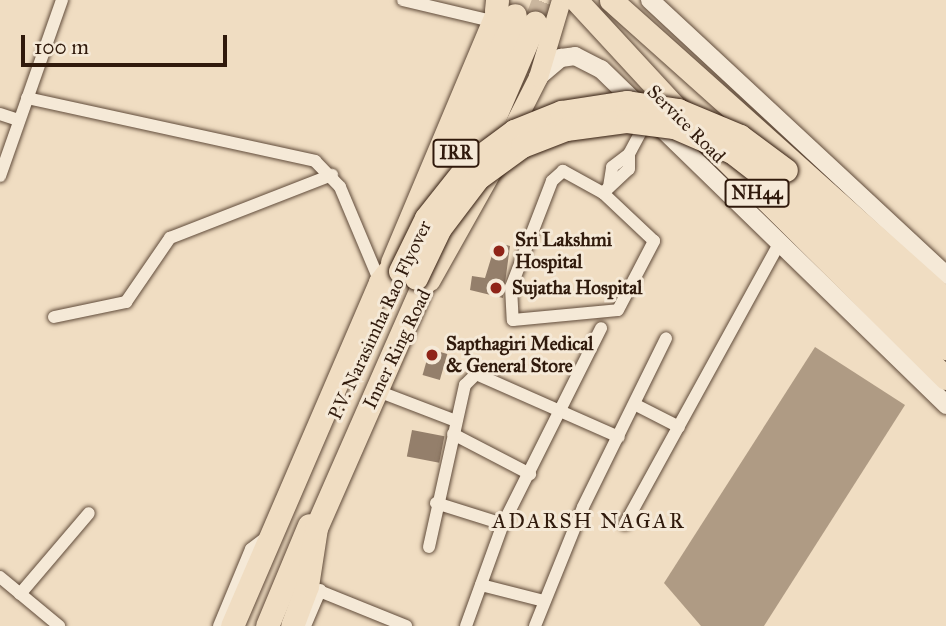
<!DOCTYPE html>
<html>
<head>
<meta charset="utf-8">
<style>
	body { margin:0 }
	#map { position:relative; width:946px; height:626px; overflow:hidden; background:#f0ddc2; font-family:"IM FELL Great Primer",serif }
	div>[style] { position:absolute }
	[style*='--x'] { left:calc(var(--x)*1px); top:calc(var(--y)*1px); width:calc(var(--w)*1px); rotate:calc(var(--a)*1deg) }
	.water>* { inset:0; background:#af9b84 }
	.building>* { inset:0; background:#947f6b; transform-origin:0 0 }
	.highway-tunnel>* { height:23px; margin-top:-11.5px; transform-origin:0; background:repeating-linear-gradient(90deg,#cab69e 0 23px,transparent 0 34px) }
	.roads { filter:drop-shadow(0 0 2px #604b3a) drop-shadow(0 0 2px #604b3a) }
	.street>* { height:12px; margin:-6px; padding:0 6px; transform-origin:6px; border-radius:6px; background:#f5e9d7 }
	.secondary>* { height:18px; margin:-9px; padding:0 9px; transform-origin:9px; border-radius:9px; background:#f5e9d7 }
	.primary>* { height:19px; margin:-9.5px; padding:0 9.5px; transform-origin:9.5px; border-radius:9.5px; background:#f0ddc2 }
	.highway>* { height:23px; margin:-11.5px; padding:0 11.5px; transform-origin:11.5px; border-radius:11.5px; background:#f0ddc2 }
	.bridges { filter:drop-shadow(0 0 2px #301a0c) drop-shadow(0 0 2px #301a0c) }
	.highway-bridge>* { height:23px; margin:-11.5px; padding:0 11.5px; transform-origin:11.5px; border-radius:11.5px; background:#f0ddc2 }
	.dots>* { width:19px; height:19px; translate:-50% -50%; box-sizing:border-box; border:4px solid #f5e9d7; border-radius:50% }
	span { translate:-50% -50%; white-space:nowrap; text-align:center; line-height:1.15; -webkit-text-stroke:6px #f5e9d7; paint-order:stroke }
	.shield-label span { padding:2px 5px; background:#f5e9d7; border:2px solid; border-radius:5px; -webkit-text-stroke-width:0 }
	.shield-label { font-size:18px; color:#301a0c; font-weight:700 }
	.street-label { font-size:19px; color:#301a0c }
	.poi-label { font-size:19px; color:#301a0c; font-weight:700 }
	.left { translate:0 -50%; text-align:left }
	.neighbourhood-label { font-size:21px; color:#301a0c; letter-spacing:2px }
	.scale { position:absolute; left:21px; top:35px; width:206px; height:32px; box-sizing:border-box; border:4px solid #301a0c; border-top:0; padding-left:9px; font-size:21px; line-height:24px; white-space:nowrap; color:#301a0c; -webkit-text-stroke:5px #f5e9d7; paint-order:stroke }
</style>
</head>
<body>
<div id="map">
	<div class="water">
		<div style="clip-path:polygon(815px 347px,905px 405px,764px 626px,701px 626px,664px 583px)"></div>
	</div>
	<div class="building">
		<div style="clip-path:polygon(496px 242px,510px 246px,503px 298px,470px 290px,472px 276px,485px 278px)"></div>
		<div style="left:430px;top:349px;width:18px;height:27px;rotate:16deg"></div>
		<div style="left:412px;top:430px;width:33px;height:27px;rotate:11deg"></div>
	</div>
	<div class="highway-tunnel">
		<div style="--x:535;--y:23;--w:25;--a:-69"></div>
	</div>
	<div class="roads">
		<div class="street">
			<div style="--x:403;--y:0;--w:91;--a:13.3"></div>
			<div style="--x:27;--y:98;--w:295;--a:12.3"></div>
			<div style="--x:315;--y:161;--w:36;--a:46"></div>
			<div style="--x:340;--y:187;--w:103;--a:67.2"></div>
			<div style="--x:0;--y:114;--w:20;--a:18"></div>
			<div style="--x:0;--y:176;--w:187;--a:-70.6"></div>
			<div style="--x:609;--y:187;--w:20;--a:-81"></div>
			<div style="--x:612;--y:167;--w:21;--a:-37"></div>
			<div style="--x:603;--y:193;--w:46;--a:-151.2"></div>
			<div style="--x:563;--y:171;--w:15;--a:138"></div>
			<div style="--x:552;--y:181;--w:114;--a:111.1"></div>
			<div style="--x:511;--y:287;--w:33;--a:87"></div>
			<div style="--x:513;--y:320;--w:105;--a:-5.4"></div>
			<div style="--x:618;--y:310;--w:78;--a:-62.4"></div>
			<div style="--x:654;--y:241;--w:70;--a:-136.7"></div>
			<div style="--x:603;--y:193;--w:35;--a:-43"></div>
			<div style="--x:629;--y:169;--w:15;--a:-90"></div>
			<div style="--x:629;--y:154;--w:38;--a:-62"></div>
			<div style="--x:54;--y:317;--w:74;--a:-11.8"></div>
			<div style="--x:126;--y:302;--w:78;--a:-55.5"></div>
			<div style="--x:170;--y:238;--w:174;--a:-21.3"></div>
			<div style="--x:375;--y:390;--w:87;--a:20.9"></div>
			<div style="--x:638;--y:406;--w:46;--a:27.1"></div>
			<div style="--x:453;--y:434;--w:87;--a:27.5"></div>
			<div style="--x:436;--y:503;--w:70;--a:17.4"></div>
			<div style="--x:625;--y:524;--w:316;--a:-61.2"></div>
			<div style="--x:429;--y:547;--w:166;--a:-77.5"></div>
			<div style="--x:465;--y:385;--w:16;--a:-45"></div>
			<div style="--x:476;--y:374;--w:156;--a:23.8"></div>
			<div style="--x:0;--y:577;--w:77;--a:39.7"></div>
			<div style="--x:481;--y:585;--w:65;--a:14.3"></div>
			<div style="--x:307;--y:586;--w:107;--a:22"></div>
			<div style="--x:20;--y:594;--w:106;--a:-49.6"></div>
			<div style="--x:219;--y:626;--w:83;--a:-67.4"></div>
			<div style="--x:251;--y:549;--w:21;--a:-37"></div>
			<div style="--x:305;--y:626;--w:39;--a:-67"></div>
			<div style="--x:466;--y:626;--w:109;--a:-70.1"></div>
			<div style="--x:503;--y:524;--w:219;--a:-63.4"></div>
			<div style="--x:535;--y:626;--w:128;--a:-68"></div>
			<div style="--x:583;--y:507;--w:188;--a:-63.8"></div>
		</div>
		<div class="secondary">
			<div style="--x:650;--y:0;--w:404;--a:42.9"></div>
			<div style="--x:538;--y:77;--w:30;--a:-40"></div>
			<div style="--x:561;--y:58;--w:14;--a:-8"></div>
			<div style="--x:575;--y:56;--w:29;--a:27"></div>
			<div style="--x:601;--y:69;--w:482;--a:44.2"></div>
		</div>
		<div class="primary">
			<div style="--x:506;--y:140;--w:71;--a:-63.1"></div>
			<div style="--x:538;--y:77;--w:80;--a:-73.4"></div>
			<div style="--x:390;--y:262;--w:273;--a:-67.2"></div>
			<div style="--x:430;--y:281;--w:131;--a:-60.7"></div>
		</div>
		<div class="highway">
			<div style="--x:576;--y:0;--w:162;--a:47.3"></div>
			<div style="--x:611;--y:0;--w:449;--a:41.8"></div>
			<div style="--x:496;--y:10;--w:10;--a:-84"></div>
			<div style="--x:710;--y:144;--w:332;--a:44.8"></div>
			<div style="--x:474;--y:165;--w:155;--a:-66.8"></div>
			<div style="--x:793;--y:177;--w:212;--a:43.9"></div>
			<div style="--x:772;--y:183;--w:240;--a:43.5"></div>
			<div style="--x:436;--y:199;--w:200;--a:-66.8"></div>
			<div style="--x:232;--y:626;--w:374;--a:-66.7"></div>
			<div style="--x:380;--y:282;--w:42;--a:-51.8"></div>
			<div style="--x:267;--y:626;--w:109;--a:-67.4"></div>
			<div style="--x:292;--y:626;--w:43;--a:-69.4"></div>
			<div style="--x:307;--y:586;--w:59;--a:-81.2"></div>
			<div style="--x:316;--y:528;--w:292;--a:-66.3"></div>
		</div>
	</div>
	<div class="bridges">
		<div class="highway-bridge">
			<div style="--x:400;--y:271;--w:59;--a:-63.9"></div>
			<div style="--x:426;--y:218;--w:68;--a:-51.6"></div>
			<div style="--x:468;--y:165;--w:57;--a:-36.5"></div>
			<div style="--x:514;--y:131;--w:51;--a:-22"></div>
			<div style="--x:561;--y:112;--w:67;--a:-8.6"></div>
			<div style="--x:627;--y:102;--w:52;--a:8.9"></div>
			<div style="--x:678;--y:110;--w:67;--a:22.8"></div>
			<div style="--x:740;--y:136;--w:57;--a:36.5"></div>
			<div style="--x:416;--y:278;--w:55;--a:-64.4"></div>
			<div style="--x:440;--y:228;--w:63;--a:-52.8"></div>
			<div style="--x:478;--y:178;--w:54;--a:-36"></div>
			<div style="--x:522;--y:146;--w:47;--a:-21.1"></div>
			<div style="--x:566;--y:129;--w:62;--a:-7.5"></div>
			<div style="--x:627;--y:121;--w:47;--a:7.3"></div>
			<div style="--x:674;--y:127;--w:63;--a:23.3"></div>
			<div style="--x:732;--y:152;--w:51;--a:37.8"></div>
		</div>
	</div>
	<div class="dots">
		<div style="left:499px;top:251px;background:#8f2418"></div>
		<div style="left:496px;top:288px;background:#8f2418"></div>
		<div style="left:432px;top:355px;background:#8f2418"></div>
	</div>
	<div class="shield-label">
		<span style="left:456px;top:153px">IRR</span>
		<span style="left:757px;top:193px">NH44</span>
	</div>
	<div class="street-label">
		<span style="left:686px;top:124px;rotate:45deg">Service Road</span>
		<span style="left:380px;top:320px;rotate:-65deg">P.V. Narasimha Rao Flyover</span>
		<span style="left:397px;top:349px;rotate:-64deg">Inner Ring Road</span>
	</div>
	<div class="poi-label">
		<span class="left" style="left:515px;top:251px">Sri Lakshmi<br>Hospital</span>
		<span class="left" style="left:512px;top:288px">Sujatha Hospital</span>
		<span class="left" style="left:446px;top:355px">Sapthagiri Medical<br>&amp; General Store</span>
	</div>
	<div class="neighbourhood-label">
		<span style="left:589px;top:521px">ADARSH NAGAR</span>
	</div>
	<div class="scale">100 m</div>
</div>
</body>
</html>
